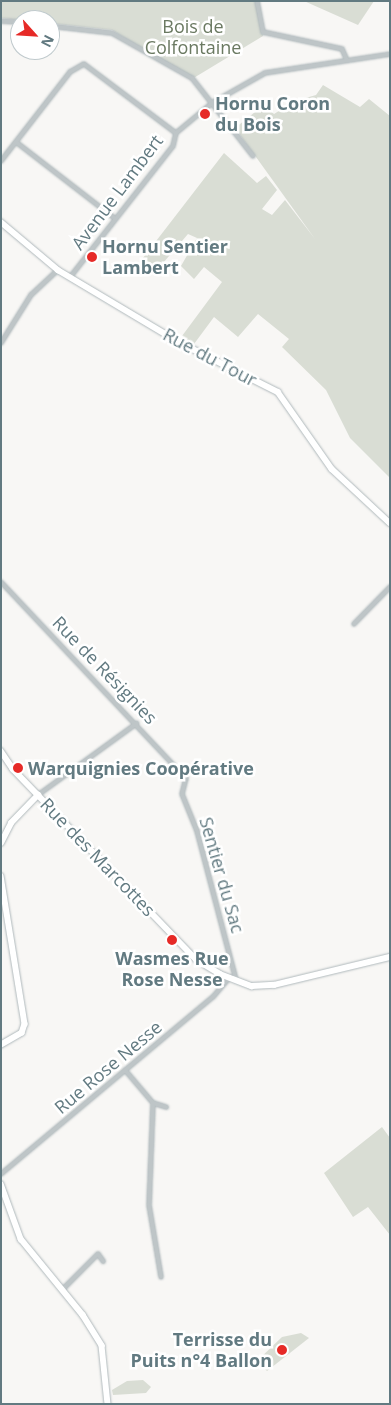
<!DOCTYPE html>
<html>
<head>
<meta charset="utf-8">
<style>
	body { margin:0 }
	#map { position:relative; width:391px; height:1405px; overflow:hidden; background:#f8f7f5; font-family:"Open Sans",sans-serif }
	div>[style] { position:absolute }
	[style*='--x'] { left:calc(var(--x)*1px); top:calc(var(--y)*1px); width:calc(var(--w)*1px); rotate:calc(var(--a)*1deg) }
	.green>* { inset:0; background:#d9ddd4 }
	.roads { filter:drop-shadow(0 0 1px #b0b9bc) drop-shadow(0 0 1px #b0b9bc) }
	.street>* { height:4px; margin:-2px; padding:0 2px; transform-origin:2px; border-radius:2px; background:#bec5c7 }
	.secondary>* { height:5.5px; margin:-2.75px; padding:0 2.75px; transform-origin:2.75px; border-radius:2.75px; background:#fff }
	.dots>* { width:14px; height:14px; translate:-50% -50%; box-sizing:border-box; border:2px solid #fff; border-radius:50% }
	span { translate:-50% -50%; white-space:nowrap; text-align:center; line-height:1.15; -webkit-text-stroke:5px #fff; paint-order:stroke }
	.park-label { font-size:18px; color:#6a7961 }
	.poi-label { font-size:18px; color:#627a81; font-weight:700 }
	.left { translate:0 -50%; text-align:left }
	.right { translate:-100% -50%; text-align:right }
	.street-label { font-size:18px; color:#627a81 }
	.frame { position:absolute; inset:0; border:2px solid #627a81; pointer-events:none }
	.north { position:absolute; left:10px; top:10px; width:50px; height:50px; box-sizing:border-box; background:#fff; border:1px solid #c0cacd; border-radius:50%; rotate:116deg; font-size:14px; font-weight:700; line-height:20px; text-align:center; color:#627a81 }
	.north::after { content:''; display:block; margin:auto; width:18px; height:22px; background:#e62a27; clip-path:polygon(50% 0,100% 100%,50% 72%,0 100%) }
</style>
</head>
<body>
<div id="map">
	<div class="green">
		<div style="clip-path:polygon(1px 1px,257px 1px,263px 36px,192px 79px,112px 30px,1px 18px)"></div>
		<div style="clip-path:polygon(304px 1px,374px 1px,358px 25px)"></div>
		<div style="clip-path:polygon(323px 85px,360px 107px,369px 99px,390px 116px,390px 478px,350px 438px,326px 390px,282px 347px,289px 339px,258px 314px,238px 337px,214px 317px,194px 344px,182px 336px,222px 282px,204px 267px,194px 279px,181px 266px,197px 238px,188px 234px,157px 270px,143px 258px,224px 153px,257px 183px,266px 176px,277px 190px,262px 209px,272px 215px,285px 200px,315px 239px,235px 128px,264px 105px,274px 114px,295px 101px,316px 95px)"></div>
		<div style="clip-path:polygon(382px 1127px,390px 1138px,390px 1235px,368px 1207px,353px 1217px,324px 1173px)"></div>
		<div style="clip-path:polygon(301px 1333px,309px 1338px,267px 1371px,257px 1361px,282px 1337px)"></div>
		<div style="clip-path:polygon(143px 1380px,151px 1387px,146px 1393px,113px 1395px,112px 1390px,127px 1381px)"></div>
	</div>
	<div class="roads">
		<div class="street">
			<div style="--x:257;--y:1;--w:32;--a:79"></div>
			<div style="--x:263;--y:32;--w:81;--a:12.1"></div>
			<div style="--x:342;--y:49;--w:10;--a:66"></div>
			<div style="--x:1;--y:21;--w:19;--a:3"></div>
			<div style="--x:50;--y:26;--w:62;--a:6.4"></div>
			<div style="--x:112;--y:33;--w:92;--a:29.4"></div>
			<div style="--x:192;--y:78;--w:99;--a:52"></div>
			<div style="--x:16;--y:142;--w:123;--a:37.7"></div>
			<div style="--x:1;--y:161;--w:113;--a:-52.2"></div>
			<div style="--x:70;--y:72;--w:16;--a:-30"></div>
			<div style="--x:84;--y:64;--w:115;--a:36.9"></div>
			<div style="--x:71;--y:276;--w:165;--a:-51.9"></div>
			<div style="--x:173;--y:146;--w:13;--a:-77"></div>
			<div style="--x:176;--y:133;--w:47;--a:-39.8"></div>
			<div style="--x:212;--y:103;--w:61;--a:-29.5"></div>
			<div style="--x:265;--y:73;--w:126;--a:-8.6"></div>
			<div style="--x:1;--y:343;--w:57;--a:-58"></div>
			<div style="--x:31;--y:295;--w:37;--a:-43"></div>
			<div style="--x:1;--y:582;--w:270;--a:46.7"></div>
			<div style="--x:186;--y:778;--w:16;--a:104"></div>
			<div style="--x:182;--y:794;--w:40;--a:68"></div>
			<div style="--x:197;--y:831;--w:154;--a:75.3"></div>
			<div style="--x:354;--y:624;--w:52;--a:-45.8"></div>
			<div style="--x:38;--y:795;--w:122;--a:-36"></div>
			<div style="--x:125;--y:1070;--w:43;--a:49.7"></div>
			<div style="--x:153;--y:1103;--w:14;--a:17"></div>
			<div style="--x:153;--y:1103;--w:102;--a:92.2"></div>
			<div style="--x:149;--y:1205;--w:73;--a:80.5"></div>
			<div style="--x:1;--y:1174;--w:276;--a:-39.9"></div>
			<div style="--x:213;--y:997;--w:25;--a:-50"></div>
			<div style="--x:62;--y:1290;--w:51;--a:-45"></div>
			<div style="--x:98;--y:1254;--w:9;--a:54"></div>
		</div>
		<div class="secondary">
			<div style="--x:1;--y:222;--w:75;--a:40.1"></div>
			<div style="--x:58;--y:270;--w:141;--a:30.8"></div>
			<div style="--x:179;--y:342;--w:111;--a:26.8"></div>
			<div style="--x:278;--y:392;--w:94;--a:55"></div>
			<div style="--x:332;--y:469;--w:79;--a:43"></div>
			<div style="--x:1;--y:751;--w:22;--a:56"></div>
			<div style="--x:13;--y:769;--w:265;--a:46.1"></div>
			<div style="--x:197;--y:960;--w:27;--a:31"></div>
			<div style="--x:220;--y:974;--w:34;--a:21"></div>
			<div style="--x:252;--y:986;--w:22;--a:-3"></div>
			<div style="--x:274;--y:985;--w:119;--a:-13.6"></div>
			<div style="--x:1;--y:843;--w:22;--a:-63"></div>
			<div style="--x:11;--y:823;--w:39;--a:-46"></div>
			<div style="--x:1;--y:876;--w:150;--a:80.8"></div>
			<div style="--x:25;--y:1024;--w:9;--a:108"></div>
			<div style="--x:22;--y:1033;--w:24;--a:150"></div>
			<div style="--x:1;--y:1184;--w:59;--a:70"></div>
			<div style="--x:21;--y:1239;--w:98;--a:50.8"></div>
			<div style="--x:83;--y:1315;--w:36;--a:58"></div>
			<div style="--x:102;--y:1346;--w:58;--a:84.1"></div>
		</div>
	</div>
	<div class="dots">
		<div style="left:205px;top:114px;background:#e62a27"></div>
		<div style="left:92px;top:257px;background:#e62a27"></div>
		<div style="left:18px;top:768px;background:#e62a27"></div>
		<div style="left:172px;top:940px;background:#e62a27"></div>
		<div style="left:282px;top:1350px;background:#e62a27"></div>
	</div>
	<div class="park-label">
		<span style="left:193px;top:37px">Bois de<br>Colfontaine</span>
	</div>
	<div class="poi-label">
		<span class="left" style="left:215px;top:114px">Hornu Coron<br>du Bois</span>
		<span class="left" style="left:102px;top:257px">Hornu Sentier<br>Lambert</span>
		<span class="left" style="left:28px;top:768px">Warquignies Coopérative</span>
		<span style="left:172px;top:969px">Wasmes Rue<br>Rose Nesse</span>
		<span class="right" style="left:272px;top:1350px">Terrisse du<br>Puits n°4 Ballon</span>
	</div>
	<div class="street-label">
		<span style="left:117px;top:192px;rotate:-53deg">Avenue Lambert</span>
		<span style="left:210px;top:357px;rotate:28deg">Rue du Tour</span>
		<span style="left:105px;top:670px;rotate:46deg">Rue de Résignies</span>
		<span style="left:98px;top:857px;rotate:46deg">Rue des Marcottes</span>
		<span style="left:222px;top:875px;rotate:74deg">Sentier du Sac</span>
		<span style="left:108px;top:1067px;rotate:-40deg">Rue Rose Nesse</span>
	</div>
	<div class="frame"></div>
	<div class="north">N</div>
</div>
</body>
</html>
